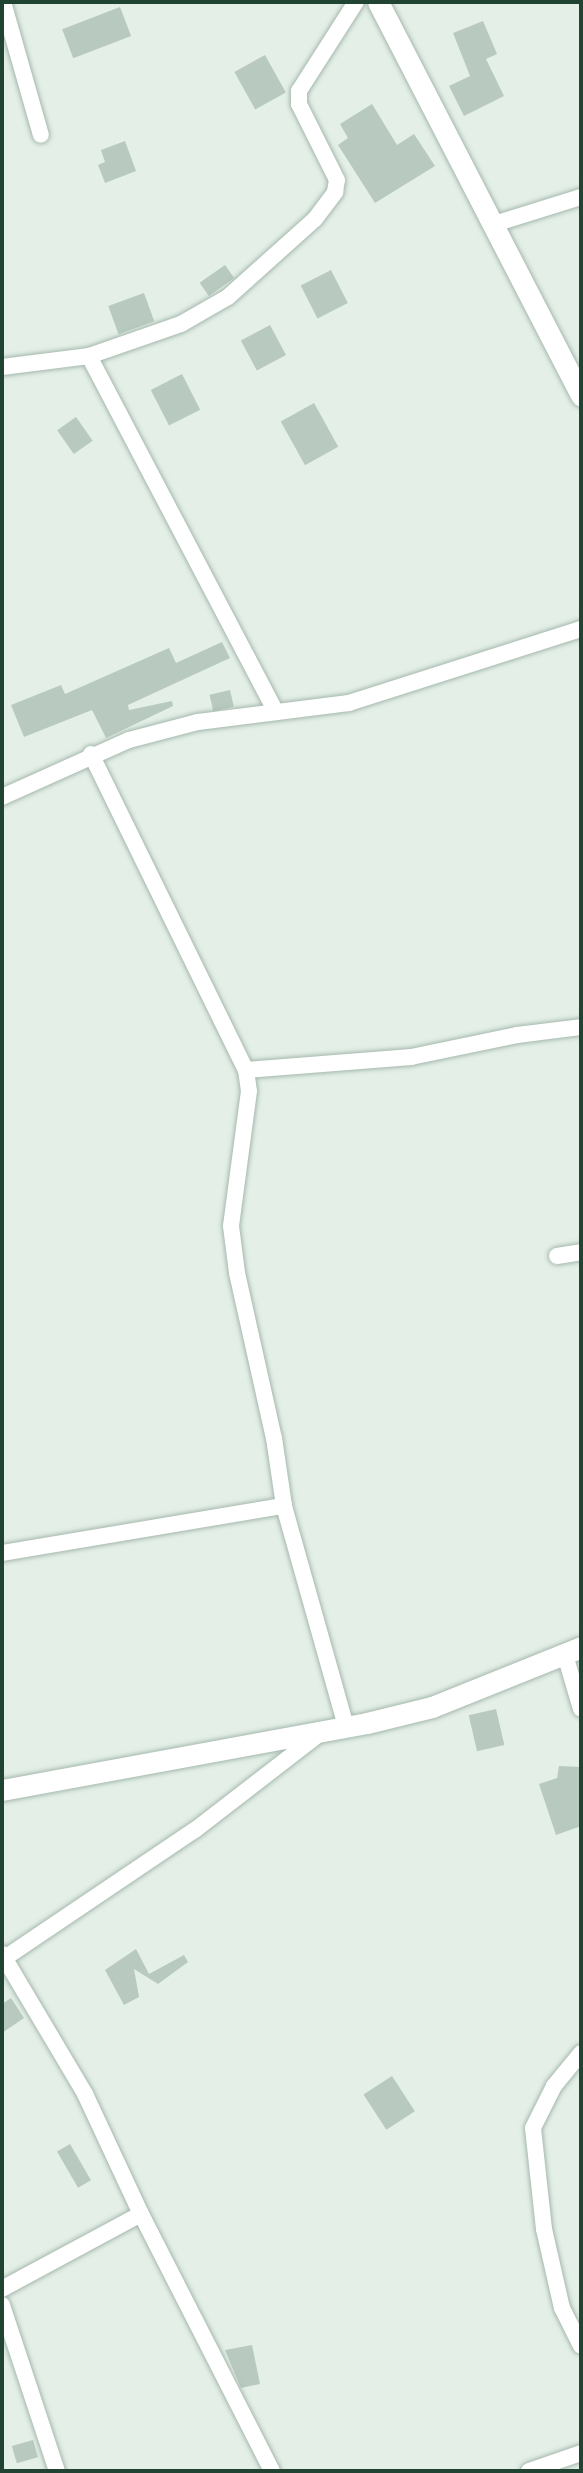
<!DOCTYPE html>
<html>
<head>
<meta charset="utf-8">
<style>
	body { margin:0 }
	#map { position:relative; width:583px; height:2473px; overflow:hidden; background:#e3efe7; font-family:Jost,sans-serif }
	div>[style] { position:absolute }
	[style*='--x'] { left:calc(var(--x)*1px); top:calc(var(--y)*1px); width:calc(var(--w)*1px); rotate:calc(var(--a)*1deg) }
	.building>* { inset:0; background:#b8cabf; transform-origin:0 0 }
	.roads { filter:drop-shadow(0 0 2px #a5b8ad) drop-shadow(0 0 2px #a5b8ad) }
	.street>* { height:16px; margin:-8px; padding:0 8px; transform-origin:8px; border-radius:8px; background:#fff }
	.secondary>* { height:21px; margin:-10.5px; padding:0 10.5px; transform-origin:10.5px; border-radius:10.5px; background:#fff }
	span { translate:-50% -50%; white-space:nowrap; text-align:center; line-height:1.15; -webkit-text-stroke:7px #f5faf6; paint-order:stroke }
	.frame { position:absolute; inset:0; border:4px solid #214331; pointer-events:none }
</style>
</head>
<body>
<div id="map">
	<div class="building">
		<div style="left:120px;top:7px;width:31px;height:62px;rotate:69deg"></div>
		<div style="clip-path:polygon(483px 21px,497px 54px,486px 59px,504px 96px,464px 116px,449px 86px,470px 76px,453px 33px)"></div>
		<div style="left:265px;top:55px;width:43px;height:35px;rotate:61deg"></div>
		<div style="clip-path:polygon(372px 104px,397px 145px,414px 134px,435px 166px,375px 203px,338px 145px,348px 138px,340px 124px)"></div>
		<div style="clip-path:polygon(125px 141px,136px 171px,105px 183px,98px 165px,105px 162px,101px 150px)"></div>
		<div style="left:225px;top:265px;width:16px;height:31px;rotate:55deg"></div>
		<div style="left:331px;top:270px;width:37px;height:34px;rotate:63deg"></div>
		<div style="left:144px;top:293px;width:30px;height:38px;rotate:70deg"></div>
		<div style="left:270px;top:325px;width:34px;height:33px;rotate:62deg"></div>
		<div style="left:182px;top:374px;width:40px;height:35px;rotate:63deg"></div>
		<div style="left:314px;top:403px;width:50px;height:38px;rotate:61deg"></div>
		<div style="left:76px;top:417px;width:29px;height:23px;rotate:55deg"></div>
		<div style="clip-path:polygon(222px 642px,230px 658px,128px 705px,129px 710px,172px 701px,173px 706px,106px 738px,92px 710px,24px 737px,11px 705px,61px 685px,65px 694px,169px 648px,176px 663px)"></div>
		<div style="left:230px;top:690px;width:17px;height:21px;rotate:77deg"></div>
		<div style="left:496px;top:1709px;width:37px;height:28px;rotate:77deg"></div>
		<div style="clip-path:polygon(559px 1766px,581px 1767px,581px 1826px,556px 1835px,539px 1784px,557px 1778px)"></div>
		<div style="clip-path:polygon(136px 1949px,149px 1974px,184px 1955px,188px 1962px,158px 1984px,134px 1969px,139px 1997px,124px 2005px,105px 1970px)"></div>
		<div style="clip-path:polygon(11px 1998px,24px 2018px,2px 2033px,2px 2004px)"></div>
		<div style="left:392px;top:2076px;width:42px;height:34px;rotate:57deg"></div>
		<div style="left:70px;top:2144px;width:42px;height:15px;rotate:60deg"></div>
		<div style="clip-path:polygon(252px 2345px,260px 2384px,241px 2388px,225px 2350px)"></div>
		<div style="left:33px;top:2440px;width:18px;height:22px;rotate:74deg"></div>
	</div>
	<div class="roads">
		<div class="street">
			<div style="--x:3;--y:2;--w:138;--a:74.1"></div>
			<div style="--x:491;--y:225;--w:94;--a:-17.3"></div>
			<div style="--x:89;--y:356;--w:402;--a:62.3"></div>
			<div style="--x:2;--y:367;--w:88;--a:-7.2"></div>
			<div style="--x:89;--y:356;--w:97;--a:-19.2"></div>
			<div style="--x:181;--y:324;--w:54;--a:-29.9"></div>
			<div style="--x:228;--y:297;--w:117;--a:-41.9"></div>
			<div style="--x:315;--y:219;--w:34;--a:-53"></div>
			<div style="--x:335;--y:192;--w:12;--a:-81"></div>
			<div style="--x:337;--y:180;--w:85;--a:-116.6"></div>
			<div style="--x:299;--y:104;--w:13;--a:-90"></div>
			<div style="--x:299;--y:91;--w:106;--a:-57.4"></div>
			<div style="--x:91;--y:754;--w:352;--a:63.9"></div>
			<div style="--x:246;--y:1070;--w:21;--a:82"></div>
			<div style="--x:249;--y:1091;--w:136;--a:97.6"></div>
			<div style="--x:231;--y:1226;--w:47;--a:82.7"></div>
			<div style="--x:237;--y:1273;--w:169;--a:77.4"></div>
			<div style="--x:274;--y:1438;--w:69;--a:81.6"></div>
			<div style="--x:284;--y:1506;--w:230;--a:74.3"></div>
			<div style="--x:2;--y:797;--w:139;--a:-24.2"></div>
			<div style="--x:129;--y:740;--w:71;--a:-14.6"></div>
			<div style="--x:198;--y:722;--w:152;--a:-7.2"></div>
			<div style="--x:349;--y:703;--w:244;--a:-17.7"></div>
			<div style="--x:246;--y:1070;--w:166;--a:-4.5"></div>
			<div style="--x:411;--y:1057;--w:108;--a:-11.7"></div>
			<div style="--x:517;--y:1035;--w:64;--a:-7.1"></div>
			<div style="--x:557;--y:1256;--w:24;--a:-9"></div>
			<div style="--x:2;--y:1553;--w:286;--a:-9.5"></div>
			<div style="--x:565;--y:1655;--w:56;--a:73.5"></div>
			<div style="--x:2;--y:1954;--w:163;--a:59.3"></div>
			<div style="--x:85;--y:2094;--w:132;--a:65"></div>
			<div style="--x:141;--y:2214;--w:158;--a:151.7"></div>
			<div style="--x:2;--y:1960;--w:233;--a:-34"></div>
			<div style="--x:195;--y:1830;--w:157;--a:-37.7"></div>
			<div style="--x:581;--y:2053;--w:43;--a:129.3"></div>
			<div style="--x:554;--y:2086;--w:47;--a:116.6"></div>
			<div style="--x:533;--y:2128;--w:102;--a:83.8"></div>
			<div style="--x:544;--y:2229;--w:81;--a:77.2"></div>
			<div style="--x:562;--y:2308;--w:42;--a:63.4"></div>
			<div style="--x:141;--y:2214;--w:288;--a:63"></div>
			<div style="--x:2;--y:2305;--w:175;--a:71.7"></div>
			<div style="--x:529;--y:2471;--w:55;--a:-19.1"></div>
		</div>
		<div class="secondary">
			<div style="--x:378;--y:2;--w:443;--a:62.7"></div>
			<div style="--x:2;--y:1790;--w:371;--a:-10.4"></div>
			<div style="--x:367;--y:1723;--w:67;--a:-13.8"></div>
			<div style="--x:432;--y:1707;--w:161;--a:-21.9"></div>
		</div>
	</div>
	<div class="frame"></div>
</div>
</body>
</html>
